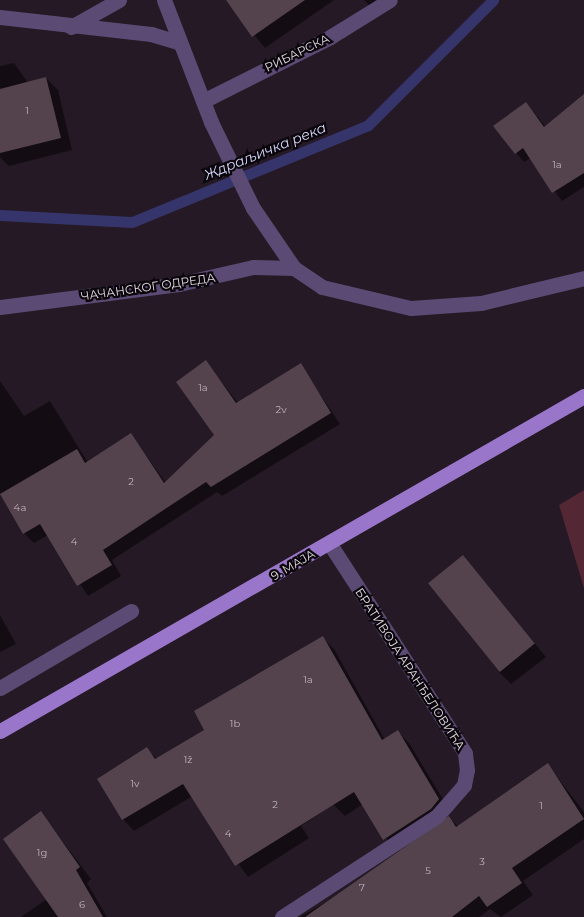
<!DOCTYPE html>
<html>
<head>
<meta charset="utf-8">
<style>
	body { margin:0 }
	#map { position:relative; width:584px; height:917px; overflow:hidden; background:#241925; font-family:Montserrat,sans-serif }
	div>[style] { position:absolute }
	[style*='--x'] { left:calc(var(--x)*1px); top:calc(var(--y)*1px); width:calc(var(--w)*1px); rotate:calc(var(--a)*1deg) }
	.green>* { inset:0; background:#532733 }
	.shadow>* { inset:0; background:#0007 }
	.stream>* { height:11px; margin:-5.5px; padding:0 5.5px; transform-origin:5.5px; border-radius:5.5px; background:#36356b }
	.building>* { inset:0; background:#54434d; transform-origin:0 0 }
	.minor>* { height:15px; margin:-7.5px; padding:0 7.5px; transform-origin:7.5px; border-radius:7.5px; background:#5b4a73 }
	.major>* { height:15px; margin:-7.5px; padding:0 7.5px; transform-origin:7.5px; border-radius:7.5px; background:#9a76ca }
	span { translate:-50% -50%; white-space:nowrap; text-align:center; line-height:1.15; -webkit-text-stroke:4.5px #0a060b; paint-order:stroke }
	.number-label { font-size:10px; color:#bfb5be }
	.number-label span { -webkit-text-stroke-width:0 }
	.street-label { font-size:12px; color:#e3dbe3 }
	.water-label { font-size:14px; color:#d7dafd; font-style:italic }
</style>
</head>
<body>
<div id="map">
	<div class="green">
		<div style="clip-path:polygon(584px 490px,584px 588px,559px 505px)"></div>
	</div>
	<div class="shadow">
		<div style="clip-path:polygon(226px 0,334px 0,265px 48px)"></div>
		<div style="clip-path:polygon(364px 0,377px 0,370px 6px)"></div>
		<div style="clip-path:polygon(14px 63px,28px 83px,46px 78px,58px 90px,72px 150px,9px 166px,0 157px,0 66px)"></div>
		<div style="clip-path:polygon(584px 95px,584px 187px,562px 201px,531px 158px,524px 162px,516px 153px,526px 103px,546px 127px)"></div>
		<div style="clip-path:polygon(206px 362px,238px 403px,300px 365px,340px 424px,222px 496px,217px 492px,112px 560px,121px 576px,88px 596px,48px 535px,34px 543px,24px 533px,0 492px,0 381px,24px 416px,50px 401px,88px 463px,131px 435px,166px 483px,215px 435px)"></div>
		<div style="clip-path:polygon(463px 556px,546px 657px,511px 684px,499px 672px)"></div>
		<div style="clip-path:polygon(0 615px,16px 644px,0 652px)"></div>
		<div style="clip-path:polygon(323px 638px,334px 649px,385px 740px,398px 732px,409px 743px,450px 811px,395px 851px,363px 804px,345px 816px,333px 804px,301px 826px,309px 838px,248px 877px,191px 797px,134px 831px,123px 819px,147px 749px,157px 759px,205px 730px)"></div>
		<div style="clip-path:polygon(548px 765px,584px 812px,584px 839px,523px 881px,533px 895px,501px 917px,490px 909px,479px 917px,418px 917px,449px 818px,459px 827px)"></div>
		<div style="clip-path:polygon(41px 813px,91px 879px,87px 883px,107px 917px,21px 917px,47px 899px)"></div>
		<div style="clip-path:polygon(339px 895px,357px 917px,300px 917px)"></div>
	</div>
	<div class="stream">
		<div style="--x:0;--y:215;--w:132;--a:3"></div>
		<div style="--x:132;--y:222;--w:255;--a:-22.3"></div>
		<div style="--x:368;--y:125;--w:177;--a:-45"></div>
	</div>
	<div class="building">
		<div style="clip-path:polygon(226px 0,305px 0,252px 37px)"></div>
		<div style="clip-path:polygon(46px 77px,61px 138px,0 153px,0 89px)"></div>
		<div style="clip-path:polygon(584px 94px,584px 173px,552px 193px,523px 148px,515px 154px,493px 126px,526px 102px,544px 127px)"></div>
		<div style="clip-path:polygon(206px 360px,236px 403px,301px 363px,331px 413px,211px 487px,206px 482px,103px 550px,112px 565px,77px 586px,40px 524px,23px 534px,0 494px,77px 449px,85px 463px,131px 433px,164px 483px,214px 435px,176px 382px)"></div>
		<div style="left:463px;top:555px;width:114px;height:45px;rotate:51deg"></div>
		<div style="clip-path:polygon(323px 636px,382px 740px,398px 730px,439px 799px,431px 809px,383px 840px,354px 792px,235px 866px,183px 784px,122px 820px,97px 779px,147px 747px,155px 759px,204px 730px,194px 711px)"></div>
		<div style="clip-path:polygon(548px 763px,584px 819px,512px 868px,522px 883px,487px 907px,479px 896px,452px 917px,305px 917px,449px 816px,456px 827px)"></div>
		<div style="clip-path:polygon(41px 811px,80px 867px,76px 870px,103px 917px,58px 917px,3px 839px)"></div>
	</div>
	<div class="minor">
		<div style="--x:164;--y:0;--w:131;--a:68.9"></div>
		<div style="--x:211;--y:122;--w:96;--a:64"></div>
		<div style="--x:253;--y:208;--w:73;--a:55.7"></div>
		<div style="--x:294;--y:268;--w:34;--a:34"></div>
		<div style="--x:322;--y:287;--w:91;--a:13.3"></div>
		<div style="--x:411;--y:308;--w:70;--a:-4.1"></div>
		<div style="--x:481;--y:303;--w:106;--a:-13.6"></div>
		<div style="--x:0;--y:17;--w:152;--a:6.4"></div>
		<div style="--x:151;--y:34;--w:28;--a:17"></div>
		<div style="--x:71;--y:27;--w:55;--a:-29.4"></div>
		<div style="--x:203;--y:101;--w:142;--a:-26.7"></div>
		<div style="--x:330;--y:37;--w:70;--a:-31.7"></div>
		<div style="--x:0;--y:307;--w:180;--a:-7.3"></div>
		<div style="--x:179;--y:284;--w:76;--a:-12.9"></div>
		<div style="--x:253;--y:267;--w:41;--a:1.4"></div>
		<div style="--x:0;--y:688;--w:152;--a:-30.4"></div>
		<div style="--x:282;--y:917;--w:185;--a:-33.1"></div>
		<div style="--x:437;--y:816;--w:41;--a:-48.9"></div>
		<div style="--x:464;--y:785;--w:15;--a:-79"></div>
		<div style="--x:467;--y:770;--w:17;--a:-97"></div>
		<div style="--x:465;--y:753;--w:249;--a:-122.9"></div>
	</div>
	<div class="major">
		<div style="--x:0;--y:731;--w:673;--a:-29.84"></div>
	</div>
	<div class="number-label">
		<span style="left:27px;top:111px">1</span>
		<span style="left:557px;top:165px">1a</span>
		<span style="left:203px;top:388px">1a</span>
		<span style="left:281px;top:410px">2v</span>
		<span style="left:131px;top:482px">2</span>
		<span style="left:20px;top:508px">4a</span>
		<span style="left:74px;top:542px">4</span>
		<span style="left:308px;top:680px">1a</span>
		<span style="left:235px;top:724px">1b</span>
		<span style="left:188px;top:760px">1ž</span>
		<span style="left:135px;top:784px">1v</span>
		<span style="left:275px;top:805px">2</span>
		<span style="left:541px;top:806px">1</span>
		<span style="left:228px;top:834px">4</span>
		<span style="left:42px;top:853px">1g</span>
		<span style="left:482px;top:862px">3</span>
		<span style="left:428px;top:871px">5</span>
		<span style="left:362px;top:888px">7</span>
		<span style="left:82px;top:905px">6</span>
	</div>
	<div class="street-label">
		<span style="left:297px;top:53px;rotate:-26deg">РИБАРСКА</span>
		<span style="left:148px;top:287px;rotate:-8deg">ЧАЧАНСКОГ ОДРЕДА</span>
		<span style="left:293px;top:565px;rotate:-30deg">9. МАЈА</span>
		<span style="left:410px;top:669px;rotate:57deg">БРАТИВОЈА АРАНЂЕЛОВИЋА</span>
	</div>
	<div class="water-label">
		<span style="left:265px;top:151px;rotate:-22deg">Ждраљичка река</span>
	</div>
</div>
</body>
</html>
